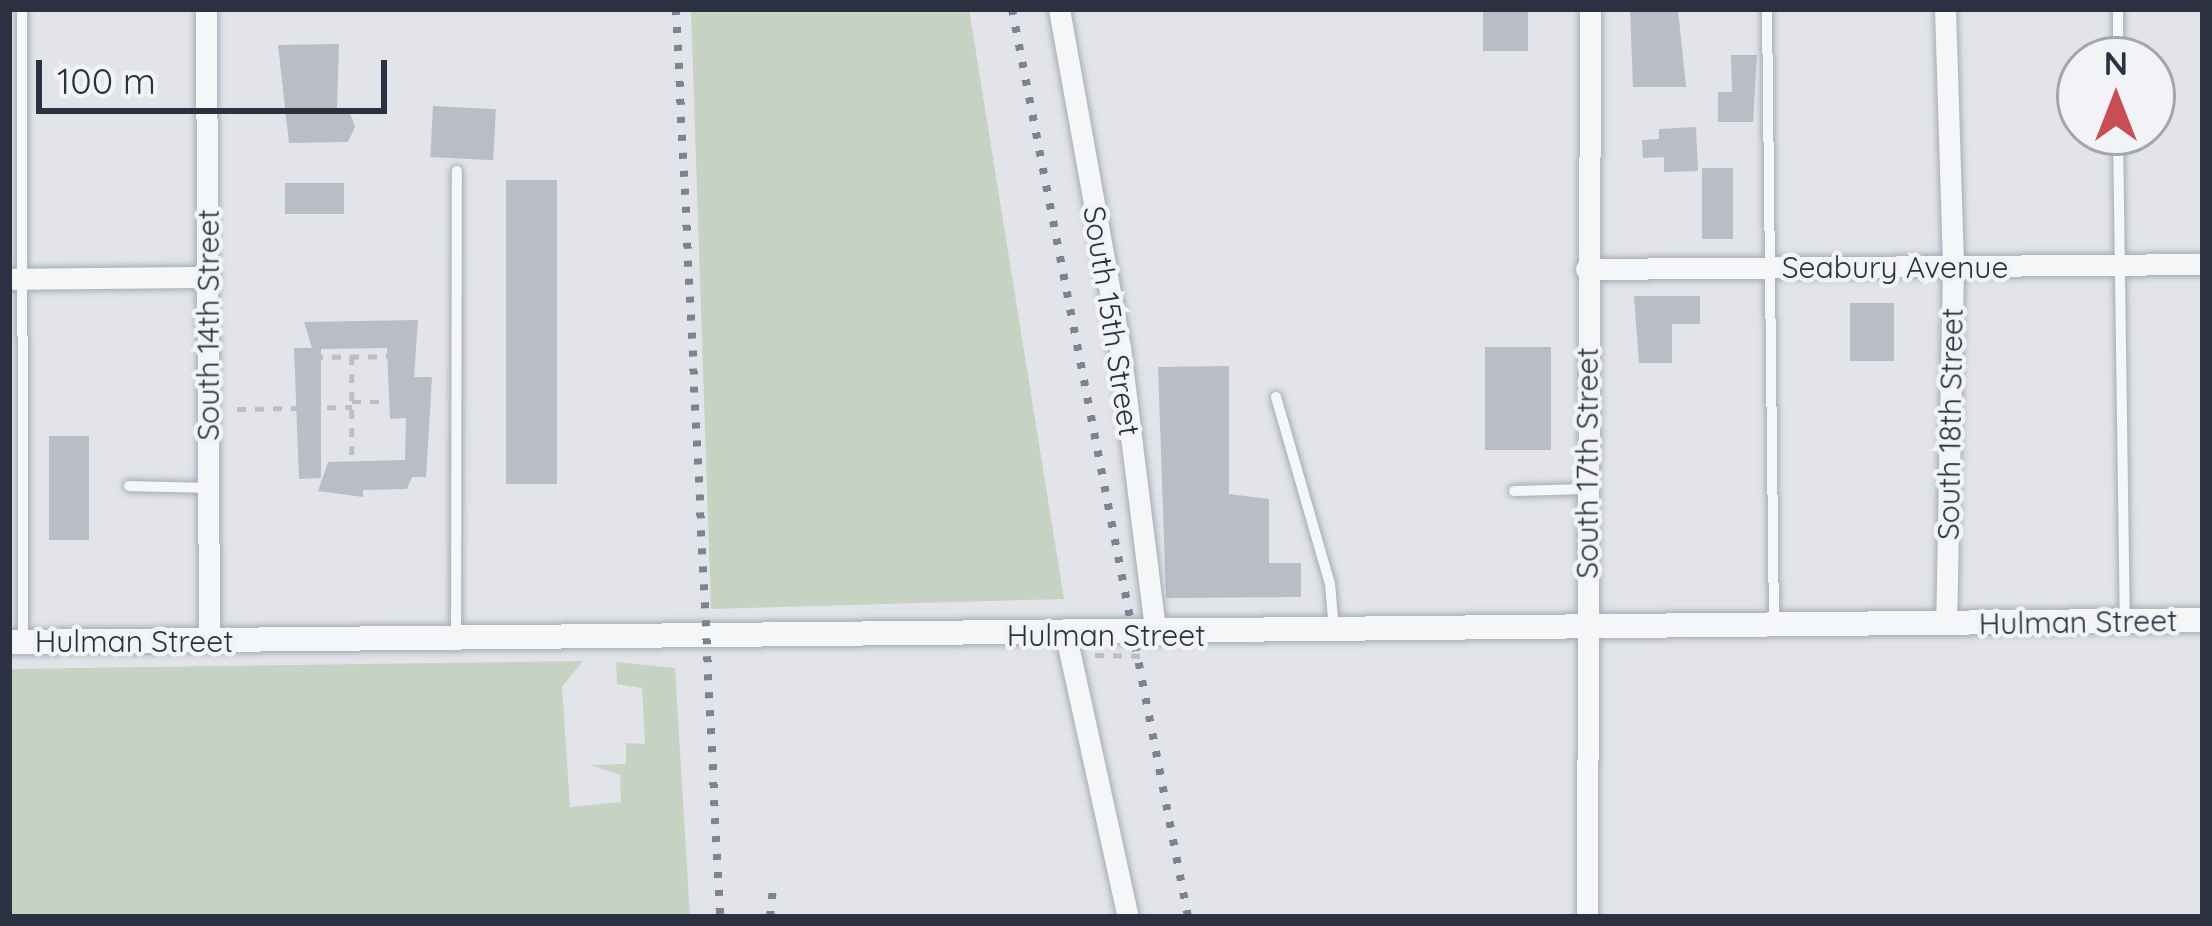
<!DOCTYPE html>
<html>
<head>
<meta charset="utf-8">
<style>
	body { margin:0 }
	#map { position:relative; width:2212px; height:926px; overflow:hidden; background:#e2e4ea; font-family:Quicksand,sans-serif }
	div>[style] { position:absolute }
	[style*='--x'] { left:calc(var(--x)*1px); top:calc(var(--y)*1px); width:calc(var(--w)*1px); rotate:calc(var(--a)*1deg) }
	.green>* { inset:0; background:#c6d3c3 }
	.building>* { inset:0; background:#b9bdc6; transform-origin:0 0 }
	.path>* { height:4.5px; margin-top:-2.25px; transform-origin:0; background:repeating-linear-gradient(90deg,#bcbfc5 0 9px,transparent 0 18px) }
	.roads { filter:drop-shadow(0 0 3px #a7abb4) drop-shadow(0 0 3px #a7abb4) }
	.service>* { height:10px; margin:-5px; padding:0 5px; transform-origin:5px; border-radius:5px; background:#f5f6f8 }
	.minor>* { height:21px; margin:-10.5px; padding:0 10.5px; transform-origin:10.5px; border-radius:10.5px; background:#f5f6f8 }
	.tertiary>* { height:24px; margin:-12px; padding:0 12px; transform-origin:12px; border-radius:12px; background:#f5f6f8 }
	.rail>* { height:8px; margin-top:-4px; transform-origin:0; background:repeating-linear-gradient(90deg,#7c8393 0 6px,transparent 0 18px) }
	span { translate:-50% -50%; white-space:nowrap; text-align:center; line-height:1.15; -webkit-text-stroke:9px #f2f3f7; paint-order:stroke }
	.street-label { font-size:30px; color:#2b3141 }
	.frame { position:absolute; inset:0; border:12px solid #2b3141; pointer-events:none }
	.north { position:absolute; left:2056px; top:36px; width:120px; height:120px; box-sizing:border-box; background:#f2f3f7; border:3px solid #a2a5ae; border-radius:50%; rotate:0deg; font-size:33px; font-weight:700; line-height:48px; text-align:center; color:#2b3141 }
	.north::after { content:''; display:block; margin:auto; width:42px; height:54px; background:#c94d55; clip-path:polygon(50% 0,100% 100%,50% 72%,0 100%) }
	.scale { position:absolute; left:36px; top:60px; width:351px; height:54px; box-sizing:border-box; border:6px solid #2b3141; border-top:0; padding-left:15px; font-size:36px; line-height:42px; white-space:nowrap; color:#2b3141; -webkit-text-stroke:9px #f2f3f7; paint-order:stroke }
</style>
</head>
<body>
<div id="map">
	<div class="green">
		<div style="clip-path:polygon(691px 9px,969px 9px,1064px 599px,711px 609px)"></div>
		<div style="clip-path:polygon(583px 661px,562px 687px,570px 807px,621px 802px,620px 775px,590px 765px,626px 764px,626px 743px,645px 744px,642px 688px,617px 684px,616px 662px,675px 668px,690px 917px,9px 917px,9px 669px)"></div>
	</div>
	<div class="building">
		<div style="left:1483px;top:9px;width:45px;height:42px"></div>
		<div style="clip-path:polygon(1630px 9px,1678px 9px,1686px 87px,1633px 87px)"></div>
		<div style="clip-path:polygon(339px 44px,337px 108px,348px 108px,355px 127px,348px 142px,289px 143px,278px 45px)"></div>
		<div style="clip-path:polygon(1731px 55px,1757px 55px,1753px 122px,1718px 122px,1718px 92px,1732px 92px)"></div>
		<div style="left:433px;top:106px;width:63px;height:51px;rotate:3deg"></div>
		<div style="clip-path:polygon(1696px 127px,1698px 171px,1664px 172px,1664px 157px,1643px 158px,1642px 140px,1659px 139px,1659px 129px)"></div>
		<div style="left:1702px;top:168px;width:31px;height:71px"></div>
		<div style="left:557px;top:180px;width:304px;height:51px;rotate:90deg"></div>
		<div style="left:344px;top:183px;width:31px;height:59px;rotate:90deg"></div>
		<div style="clip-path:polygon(1634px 296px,1700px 296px,1700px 324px,1672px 324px,1672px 363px,1639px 363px)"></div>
		<div style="left:1850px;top:303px;width:44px;height:58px"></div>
		<div style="clip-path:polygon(418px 320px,414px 377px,432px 377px,426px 477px,412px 477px,407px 489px,363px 490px,363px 497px,318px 491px,328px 462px,405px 460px,406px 418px,390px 419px,387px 348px,321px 349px,321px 478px,299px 479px,294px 348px,312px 348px,304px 322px)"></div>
		<div style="left:1485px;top:347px;width:66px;height:103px"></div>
		<div style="clip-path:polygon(1229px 366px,1229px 494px,1269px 499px,1269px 563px,1301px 563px,1301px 597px,1166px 598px,1158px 367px)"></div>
		<div style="left:49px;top:436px;width:40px;height:104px"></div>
	</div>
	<div class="path">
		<div style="--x:352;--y:356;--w:105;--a:90"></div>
		<div style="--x:314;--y:357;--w:92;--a:-0.6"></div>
		<div style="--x:406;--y:356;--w:11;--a:-95"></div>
		<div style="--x:352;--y:402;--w:34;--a:0"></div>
		<div style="--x:237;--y:409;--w:115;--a:-1"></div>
		<div style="--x:1095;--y:655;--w:53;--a:1.1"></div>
	</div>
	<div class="roads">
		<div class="service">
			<div style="--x:22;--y:9;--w:630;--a:89.91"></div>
			<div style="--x:1767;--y:9;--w:614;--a:89.35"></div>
			<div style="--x:2118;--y:9;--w:51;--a:90"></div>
			<div style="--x:2118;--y:132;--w:489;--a:89.2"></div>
			<div style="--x:1276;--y:397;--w:195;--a:73.9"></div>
			<div style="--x:1330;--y:584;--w:46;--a:85"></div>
			<div style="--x:129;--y:486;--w:80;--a:1.4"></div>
			<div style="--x:1514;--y:491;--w:73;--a:-1.6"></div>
			<div style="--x:456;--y:636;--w:465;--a:-89.9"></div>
		</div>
		<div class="minor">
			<div style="--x:206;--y:9;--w:632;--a:89.73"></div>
			<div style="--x:1059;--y:9;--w:344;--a:79.8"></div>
			<div style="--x:1120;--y:348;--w:289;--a:82.9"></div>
			<div style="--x:1945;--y:9;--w:258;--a:88.2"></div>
			<div style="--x:1953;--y:267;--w:356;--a:91.1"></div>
			<div style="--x:1586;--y:269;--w:617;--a:-0.46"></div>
			<div style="--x:9;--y:279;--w:200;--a:-0.6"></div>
			<div style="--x:1066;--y:636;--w:288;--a:77.6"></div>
			<div style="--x:1587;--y:917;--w:908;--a:-89.81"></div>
		</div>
		<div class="tertiary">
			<div style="--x:9;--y:642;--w:2194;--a:-0.57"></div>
		</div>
	</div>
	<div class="rail">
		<div style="--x:676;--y:9;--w:909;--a:87.23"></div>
		<div style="--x:1012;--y:9;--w:925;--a:79.03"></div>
		<div style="--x:770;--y:917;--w:36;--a:-84"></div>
	</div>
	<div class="street-label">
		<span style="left:1895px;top:267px">Seabury Avenue</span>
		<span style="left:1112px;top:321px;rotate:81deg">South 15th Street</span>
		<span style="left:208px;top:325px;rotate:-90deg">South 14th Street</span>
		<span style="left:1950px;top:424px;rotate:-89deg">South 18th Street</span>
		<span style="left:1587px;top:463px;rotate:-90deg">South 17th Street</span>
		<span style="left:2078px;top:622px;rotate:-1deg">Hulman Street</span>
		<span style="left:1106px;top:635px">Hulman Street</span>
		<span style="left:134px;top:641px">Hulman Street</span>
	</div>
	<div class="frame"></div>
	<div class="north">N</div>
	<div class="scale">100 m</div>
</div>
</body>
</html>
